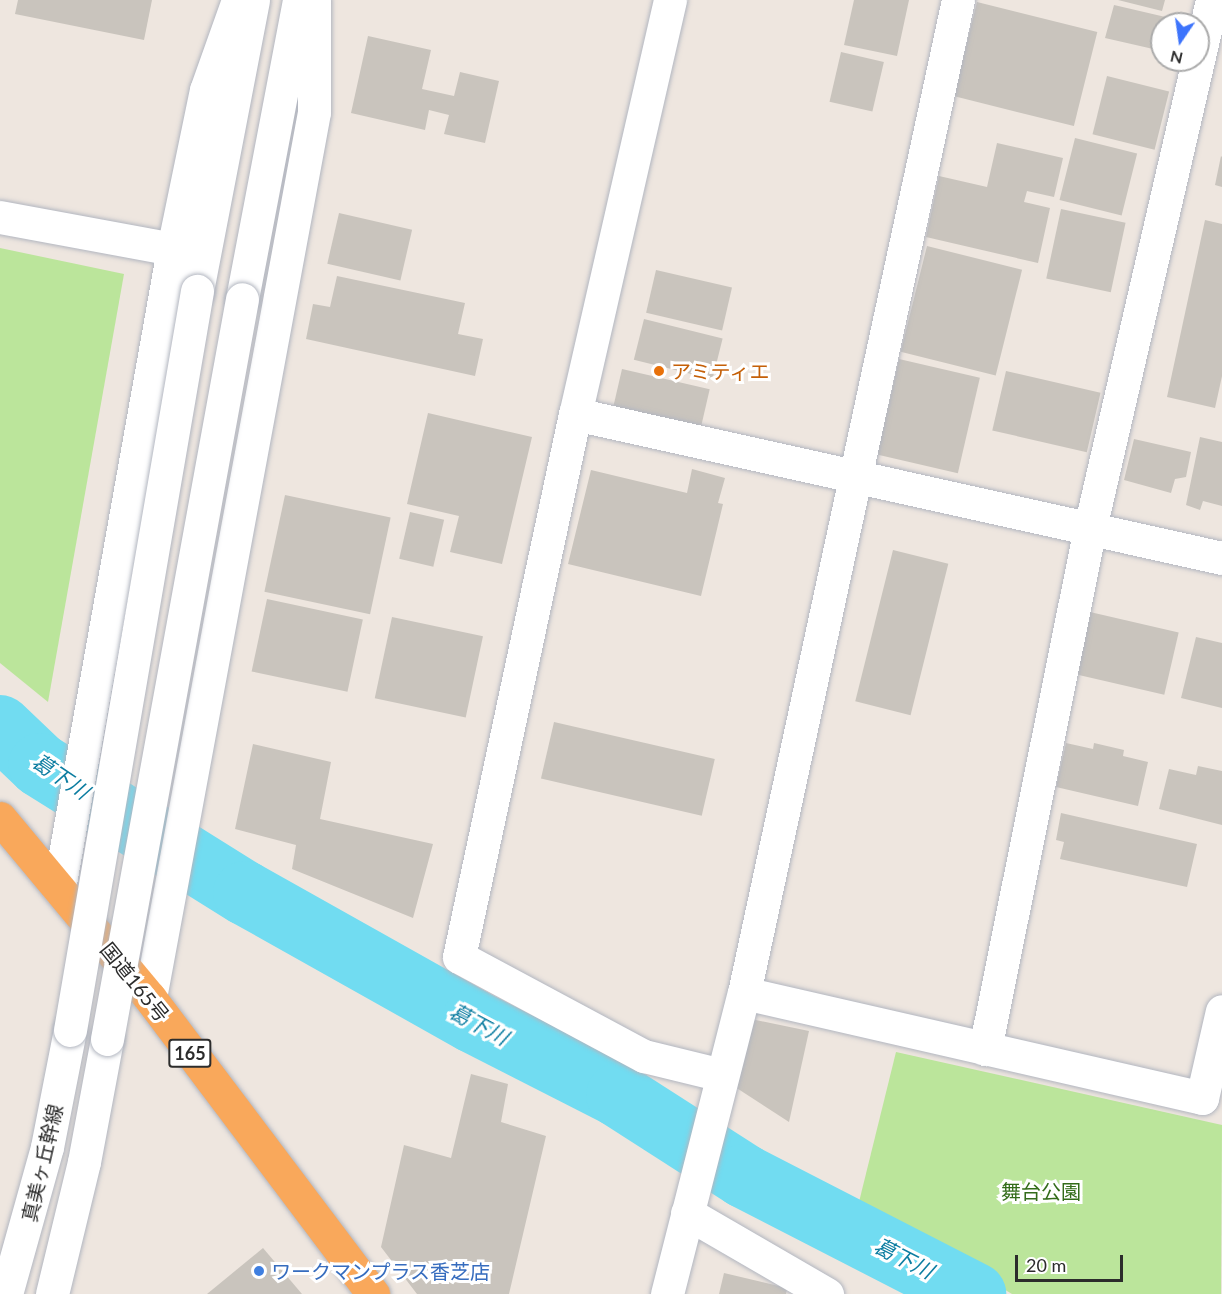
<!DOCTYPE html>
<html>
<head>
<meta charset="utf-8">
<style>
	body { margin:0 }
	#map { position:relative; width:1222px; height:1294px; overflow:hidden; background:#eee6df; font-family:Lato,"Noto Sans JP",sans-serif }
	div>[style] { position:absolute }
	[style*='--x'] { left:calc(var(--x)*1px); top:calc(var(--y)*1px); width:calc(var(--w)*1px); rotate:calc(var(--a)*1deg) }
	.green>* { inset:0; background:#bbe59b }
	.river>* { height:64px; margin:-32px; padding:0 32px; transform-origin:32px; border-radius:32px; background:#71dcf1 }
	.building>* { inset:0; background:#c9c4bd; transform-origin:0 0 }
	.roads { filter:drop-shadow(0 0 2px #b2b6c0) drop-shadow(0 0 2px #b2b6c0) }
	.minor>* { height:33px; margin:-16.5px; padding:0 16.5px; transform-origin:16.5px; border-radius:16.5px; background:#fff }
	.tertiary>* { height:33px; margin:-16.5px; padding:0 16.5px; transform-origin:16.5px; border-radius:16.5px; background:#fff }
	.trunk>* { height:33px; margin:-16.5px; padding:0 16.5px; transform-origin:16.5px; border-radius:16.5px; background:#f9a85b }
	.bridges { filter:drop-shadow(0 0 2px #b2b6c0) drop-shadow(0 0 2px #b2b6c0) }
	.tertiary-bridge>* { height:33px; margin:-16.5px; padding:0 16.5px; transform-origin:16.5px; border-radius:16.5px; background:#fff }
	.dots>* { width:16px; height:16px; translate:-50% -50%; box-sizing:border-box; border:3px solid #fff; border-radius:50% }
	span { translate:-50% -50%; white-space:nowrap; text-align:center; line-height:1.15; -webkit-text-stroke:6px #fff; paint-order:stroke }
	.shield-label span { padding:2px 4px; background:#fff; border:2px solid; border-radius:4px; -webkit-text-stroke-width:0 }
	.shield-label { font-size:18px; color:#2c2c2c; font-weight:700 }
	.food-label { font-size:20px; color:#c56008 }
	.left { translate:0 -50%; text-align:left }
	.street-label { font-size:20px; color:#2c2c2c }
	.park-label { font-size:20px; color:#336c1a }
	.shop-label { font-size:20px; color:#366cbe }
	.water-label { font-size:21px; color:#0c7da1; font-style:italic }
	.north { position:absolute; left:1150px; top:12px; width:60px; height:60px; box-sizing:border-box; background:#fff; border:2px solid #ababab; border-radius:50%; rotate:193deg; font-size:16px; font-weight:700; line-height:24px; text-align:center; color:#2c2c2c }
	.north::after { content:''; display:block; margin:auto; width:21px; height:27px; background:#3d74fc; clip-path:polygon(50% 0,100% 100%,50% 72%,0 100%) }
	.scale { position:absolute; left:1015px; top:1255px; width:108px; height:27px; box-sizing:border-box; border:3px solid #2c2c2c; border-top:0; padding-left:8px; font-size:18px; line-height:21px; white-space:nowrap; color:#2c2c2c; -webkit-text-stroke:4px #fff; paint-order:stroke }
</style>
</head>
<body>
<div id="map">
	<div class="green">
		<div style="clip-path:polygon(0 248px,124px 274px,48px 702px,0 663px)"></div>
		<div style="clip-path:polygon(896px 1052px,1222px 1125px,1221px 1294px,1012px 1294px,859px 1202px)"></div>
	</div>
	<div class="river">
		<div style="--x:0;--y:727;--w:55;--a:43.5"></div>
		<div style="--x:40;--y:765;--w:242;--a:32"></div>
		<div style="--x:245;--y:893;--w:261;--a:29.3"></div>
		<div style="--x:473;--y:1021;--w:163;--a:27"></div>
		<div style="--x:618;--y:1095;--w:150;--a:32.7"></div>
		<div style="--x:744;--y:1176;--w:259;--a:27.2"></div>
	</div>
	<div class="building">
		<div style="clip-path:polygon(18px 0,152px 0,144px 40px,15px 14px)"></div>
		<div style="clip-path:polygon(854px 0,909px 0,897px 56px,844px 45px)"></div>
		<div style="clip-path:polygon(1118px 0,1165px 0,1162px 11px)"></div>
		<div style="left:977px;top:2px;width:124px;height:97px;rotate:14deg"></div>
		<div style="clip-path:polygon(1114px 5px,1174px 19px,1173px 24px,1162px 24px,1162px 51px,1105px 38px)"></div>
		<div style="clip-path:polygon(368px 36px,431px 50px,422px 89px,454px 96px,460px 72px,499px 81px,485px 143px,444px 134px,449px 115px,429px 110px,425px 130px,351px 113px)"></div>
		<div style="left:841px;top:52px;width:44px;height:51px;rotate:13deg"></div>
		<div style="left:1107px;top:76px;width:64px;height:60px;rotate:14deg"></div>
		<div style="left:1075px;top:138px;width:64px;height:64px;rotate:14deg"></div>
		<div style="clip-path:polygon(997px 143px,1063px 158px,1054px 197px,1027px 191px,1024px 202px,1050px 208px,1038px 263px,926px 237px,939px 176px,987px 187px)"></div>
		<div style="clip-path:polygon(1221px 156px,1222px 157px,1222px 187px,1215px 185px)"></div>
		<div style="left:1061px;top:209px;width:66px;height:71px;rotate:12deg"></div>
		<div style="left:339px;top:213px;width:75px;height:52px;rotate:13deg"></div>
		<div style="clip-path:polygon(1205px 220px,1222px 224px,1222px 376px,1215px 408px,1167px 397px)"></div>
		<div style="left:927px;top:246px;width:98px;height:109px;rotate:14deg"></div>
		<div style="left:656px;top:270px;width:78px;height:44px;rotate:13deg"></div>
		<div style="clip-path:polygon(337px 276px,465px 303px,458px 334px,483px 339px,475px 376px,306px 339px,313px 304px,330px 307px)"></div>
		<div style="left:644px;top:319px;width:81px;height:42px;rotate:14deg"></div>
		<div style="left:899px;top:359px;width:83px;height:98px;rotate:13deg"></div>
		<div style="left:622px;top:369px;width:90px;height:41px;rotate:13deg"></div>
		<div style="left:1006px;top:371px;width:97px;height:61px;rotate:13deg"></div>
		<div style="clip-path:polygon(428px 413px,532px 437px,502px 564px,450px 552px,459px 516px,407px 504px)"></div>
		<div style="clip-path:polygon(1200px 437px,1222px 442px,1222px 506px,1203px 501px,1200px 510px,1186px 505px)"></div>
		<div style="clip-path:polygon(1134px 439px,1191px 452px,1186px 477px,1175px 479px,1171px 493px,1124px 480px)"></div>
		<div style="clip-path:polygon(692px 469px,725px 478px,718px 503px,723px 504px,701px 596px,568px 564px,591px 470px,687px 493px)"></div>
		<div style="left:285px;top:495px;width:108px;height:99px;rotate:12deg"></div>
		<div style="left:410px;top:512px;width:35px;height:48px;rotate:13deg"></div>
		<div style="left:893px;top:550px;width:57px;height:156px;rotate:14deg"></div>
		<div style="left:267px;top:599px;width:98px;height:74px;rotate:12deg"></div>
		<div style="left:1090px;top:612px;width:91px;height:64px;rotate:13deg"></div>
		<div style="left:392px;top:617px;width:93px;height:83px;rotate:12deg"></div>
		<div style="clip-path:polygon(1196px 637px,1222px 643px,1222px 708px,1181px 698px)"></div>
		<div style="left:554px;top:722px;width:165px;height:58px;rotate:13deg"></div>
		<div style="clip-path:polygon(1066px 743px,1093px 749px,1094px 743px,1124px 750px,1123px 756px,1148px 762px,1138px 806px,1056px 787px)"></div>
		<div style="clip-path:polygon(253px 744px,331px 762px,320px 819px,433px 844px,413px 918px,292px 869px,296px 845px,235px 829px)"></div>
		<div style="clip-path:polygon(1198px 766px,1222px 771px,1222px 825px,1159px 809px,1169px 769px,1196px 775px)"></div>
		<div style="clip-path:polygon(1061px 813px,1197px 844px,1187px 887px,1060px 859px,1064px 842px,1056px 840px)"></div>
		<div style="clip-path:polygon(746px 1018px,809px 1031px,789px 1122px,732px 1085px)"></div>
		<div style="clip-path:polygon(471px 1074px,508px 1084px,501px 1122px,546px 1136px,509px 1294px,417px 1294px,381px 1247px,404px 1145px,451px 1158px)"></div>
		<div style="clip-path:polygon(263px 1248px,302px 1294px,207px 1294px)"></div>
		<div style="clip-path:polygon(724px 1273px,787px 1288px,786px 1294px,719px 1294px)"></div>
	</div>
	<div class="roads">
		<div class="minor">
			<div style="--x:670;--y:0;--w:425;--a:102.9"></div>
			<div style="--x:575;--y:414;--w:555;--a:102.06"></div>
			<div style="--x:459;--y:957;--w:210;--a:28.2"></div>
			<div style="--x:644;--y:1056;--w:80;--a:13.7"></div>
			<div style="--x:0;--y:217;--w:176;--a:10.5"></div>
			<div style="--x:575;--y:414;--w:663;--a:12.55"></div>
			<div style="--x:59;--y:888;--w:649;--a:-79.88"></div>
			<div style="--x:173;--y:249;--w:162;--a:-78.3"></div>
			<div style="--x:206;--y:90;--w:96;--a:-70.4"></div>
			<div style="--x:744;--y:993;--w:470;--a:12.9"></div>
			<div style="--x:1202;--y:1098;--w:89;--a:-77.1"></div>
			<div style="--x:150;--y:998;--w:901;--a:-79.51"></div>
			<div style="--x:314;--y:112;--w:112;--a:-90"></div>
			<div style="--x:985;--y:1049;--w:531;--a:-78.61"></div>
			<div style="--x:1090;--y:528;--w:542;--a:-76.99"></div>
			<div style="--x:687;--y:1213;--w:162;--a:30.1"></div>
		</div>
		<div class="tertiary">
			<div style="--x:197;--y:291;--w:296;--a:-79.1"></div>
			<div style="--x:242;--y:299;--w:304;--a:-79.2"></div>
			<div style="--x:6;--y:1294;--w:153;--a:-74.4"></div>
			<div style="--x:47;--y:1147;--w:119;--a:-78.9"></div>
			<div style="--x:52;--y:1294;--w:136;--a:-76.4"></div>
			<div style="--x:84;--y:1162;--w:125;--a:-79.4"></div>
			<div style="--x:667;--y:1294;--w:311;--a:-75.7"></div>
			<div style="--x:744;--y:993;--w:1016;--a:-77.84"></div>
		</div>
		<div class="trunk">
			<div style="--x:0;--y:818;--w:234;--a:50.2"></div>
			<div style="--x:150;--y:998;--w:371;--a:53"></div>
		</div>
	</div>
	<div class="bridges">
		<div class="tertiary-bridge">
			<div style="--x:70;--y:1030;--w:750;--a:-80.25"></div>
			<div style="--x:107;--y:1039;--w:752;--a:-79.66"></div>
		</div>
	</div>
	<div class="dots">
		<div style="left:659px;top:371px;background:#e8710a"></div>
		<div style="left:259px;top:1271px;background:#3f7fe0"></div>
	</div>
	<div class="shield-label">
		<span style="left:190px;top:1053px">165</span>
	</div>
	<div class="food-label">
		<span class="left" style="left:671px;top:371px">アミティエ</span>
	</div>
	<div class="street-label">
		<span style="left:135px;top:982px;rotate:51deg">国道165号</span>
		<span style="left:42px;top:1163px;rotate:-77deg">真美ヶ丘幹線</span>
	</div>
	<div class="park-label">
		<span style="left:1041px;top:1191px">舞台公園</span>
	</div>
	<div class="shop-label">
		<span class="left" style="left:271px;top:1271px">ワークマンプラス香芝店</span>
	</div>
	<div class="water-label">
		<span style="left:61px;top:776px;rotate:34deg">葛下川</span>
		<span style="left:479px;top:1024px;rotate:28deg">葛下川</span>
		<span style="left:904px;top:1258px;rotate:27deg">葛下川</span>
	</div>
	<div class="north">N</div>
	<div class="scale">20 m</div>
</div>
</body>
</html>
